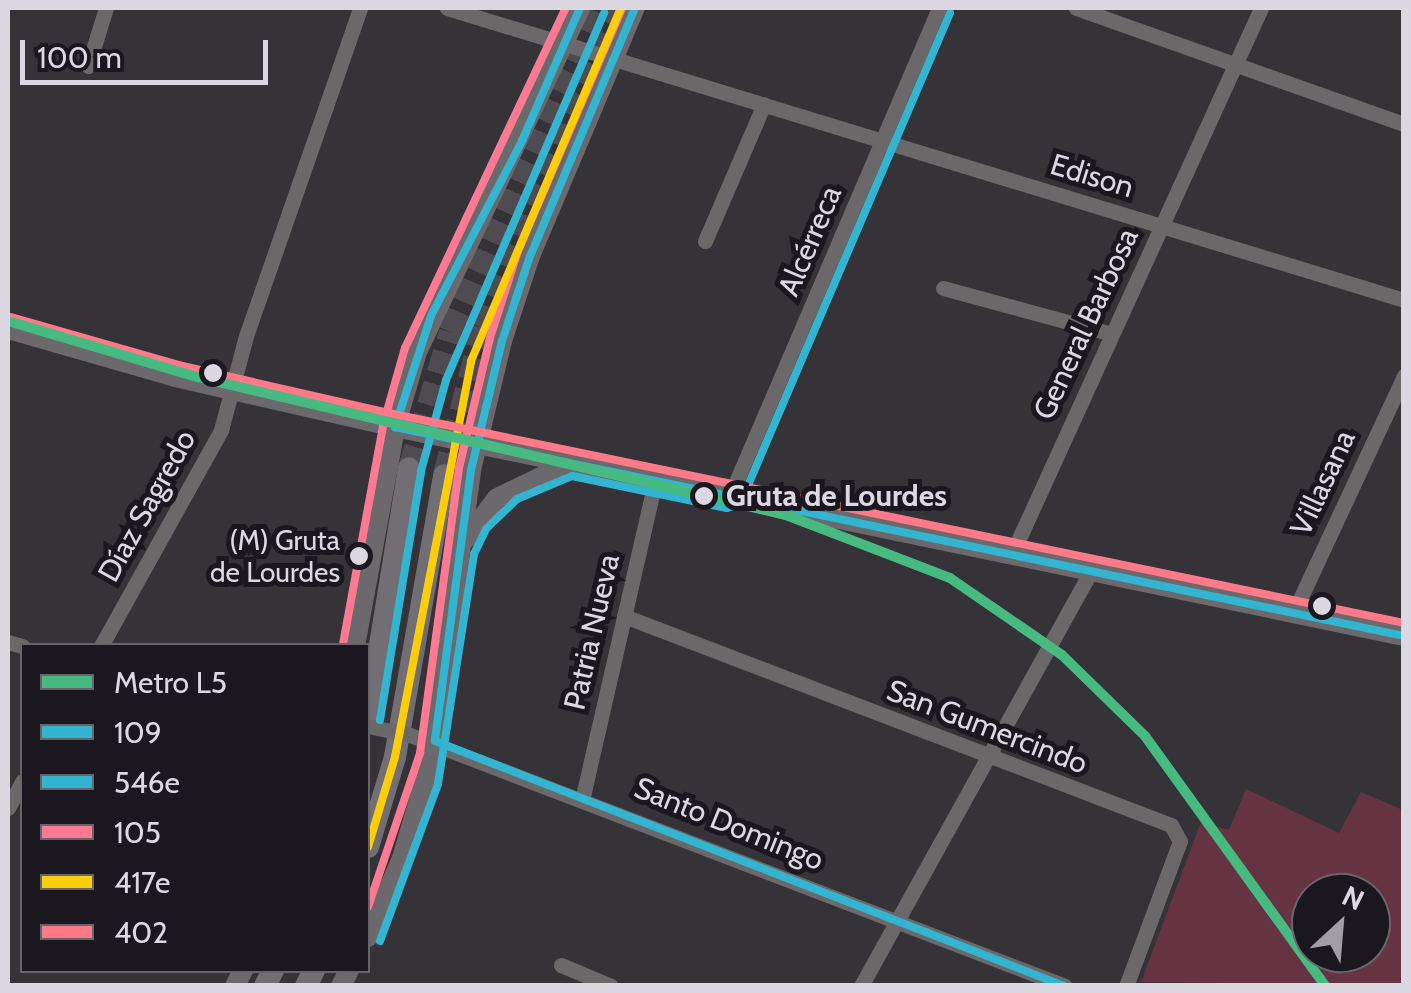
<!DOCTYPE html>
<html>
<head>
<meta charset="utf-8">
<style>
	body { margin:0 }
	#map { position:relative; width:1411px; height:993px; overflow:hidden; background:#353238; font-family:Cabin,sans-serif }
	div>[style] { position:absolute }
	[style*='--x'] { left:calc(var(--x)*1px); top:calc(var(--y)*1px); width:calc(var(--w)*1px); rotate:calc(var(--a)*1deg) }
	.green>* { inset:0; background:#663342 }
	.highway-tunnel>* { height:22px; margin-top:-11px; transform-origin:0; background:repeating-linear-gradient(90deg,#4e4b51 0 22px,transparent 0 33px) }
	.minor>* { height:15px; margin:-7.5px; padding:0 7.5px; transform-origin:7.5px; border-radius:7.5px; background:#6b686a }
	.major>* { height:20px; margin:-10px; padding:0 10px; transform-origin:10px; border-radius:10px; background:#6c696c }
	.highway>* { height:22px; margin:-11px; padding:0 11px; transform-origin:11px; border-radius:11px; background:#716e74 }
	.minor-bridge>* { height:15px; margin:-7.5px; padding:0 7.5px; transform-origin:7.5px; border-radius:7.5px; background:#6b686a }
	.bus-1>* { height:8px; margin:-4px; padding:0 4px; transform-origin:4px; border-radius:4px; background:#33b5d1 }
	.bus-2>* { height:8px; margin:-4px; padding:0 4px; transform-origin:4px; border-radius:4px; background:#33b5d1 }
	.bus-3>* { height:8px; margin:-4px; padding:0 4px; transform-origin:4px; border-radius:4px; background:#fe7a93 }
	.bus-4>* { height:8px; margin:-4px; padding:0 4px; transform-origin:4px; border-radius:4px; background:#fccd0d }
	.bus-5>* { height:8px; margin:-4px; padding:0 4px; transform-origin:4px; border-radius:4px; background:#fe7a88 }
	.metro-1>* { height:10px; margin:-5px; padding:0 5px; transform-origin:5px; border-radius:5px; background:#46ba80 }
	.dots>* { width:28px; height:28px; translate:-50% -50%; box-sizing:border-box; border:5px solid #1a171e; border-radius:50% }
	span { translate:-50% -50%; white-space:nowrap; text-align:center; line-height:1.15; -webkit-text-stroke:10px #1a171e; paint-order:stroke }
	.bus-label { font-size:28px; color:#dcd8e1 }
	.right { translate:-100% -50%; text-align:right }
	.street-label { font-size:30px; color:#dcd8e1 }
	.stop-label { font-size:30px; color:#dcd8e1; font-weight:700 }
	.left { translate:0 -50%; text-align:left }
	.frame { position:absolute; inset:0; border:10px solid #dcd8e1; pointer-events:none }
	.legend { position:absolute; left:20px; top:643px; width:350px; height:330px; box-sizing:border-box; background:#1a171e; border:2px solid #68646c; margin:0; padding:12px 18px; list-style:none; font-size:30px; color:#dcd8e1 }
	.legend li { display:flex; align-items:center; gap:20px; height:50px }
	.legend b { width:50px; border:2px solid #68646c }
	.north { position:absolute; left:1291px; top:873px; width:100px; height:100px; box-sizing:border-box; background:#1a171e; border:2px solid #68646c; border-radius:50%; rotate:26deg; font-size:28px; font-weight:700; line-height:40px; text-align:center; color:#dcd8e1 }
	.north::after { content:''; display:block; margin:auto; width:35px; height:45px; background:#a29ea6; clip-path:polygon(50% 0,100% 100%,50% 72%,0 100%) }
	.scale { position:absolute; left:20px; top:40px; width:248px; height:45px; box-sizing:border-box; border:5px solid #dcd8e1; border-top:0; padding-left:12px; font-size:30px; line-height:35px; white-space:nowrap; color:#dcd8e1; -webkit-text-stroke:8px #1a171e; paint-order:stroke }
</style>
</head>
<body>
<div id="map">
	<div class="green">
		<div style="clip-path:polygon(evenodd,1246px 789px,1339px 833px,1361px 792px,1403px 810px,1403px 985px,1141px 982px,1201px 822px,1229px 830px,1246px 789px,1311px 893px,1371px 893px,1371px 953px,1311px 953px,1311px 893px)"></div>
	</div>
	<div class="highway-tunnel">
		<div style="--x:409;--y:468;--w:142;--a:-73.2"></div>
		<div style="--x:450;--y:332;--w:354;--a:-66.2"></div>
		<div style="--x:444;--y:475;--w:152;--a:-75.5"></div>
		<div style="--x:482;--y:328;--w:349;--a:-66.5"></div>
	</div>
	<div class="minor">
		<div style="--x:447;--y:8;--w:1001;--a:16.97"></div>
		<div style="--x:1076;--y:8;--w:348;--a:19.5"></div>
		<div style="--x:88;--y:66;--w:61;--a:-72.8"></div>
		<div style="--x:705;--y:241;--w:149;--a:-66.7"></div>
		<div style="--x:943;--y:288;--w:175;--a:15.2"></div>
		<div style="--x:730;--y:496;--w:531;--a:-66.82"></div>
		<div style="--x:1012;--y:554;--w:600;--a:-65.48"></div>
		<div style="--x:1293;--y:614;--w:263;--a:-65"></div>
		<div style="--x:624;--y:616;--w:586;--a:20.91"></div>
		<div style="--x:1171;--y:825;--w:18;--a:61"></div>
		<div style="--x:1180;--y:841;--w:155;--a:110.4"></div>
		<div style="--x:8;--y:642;--w:15;--a:16"></div>
		<div style="--x:101;--y:646;--w:247;--a:-60.9"></div>
		<div style="--x:221;--y:430;--w:97;--a:-75.1"></div>
		<div style="--x:246;--y:336;--w:347;--a:-70.8"></div>
		<div style="--x:410;--y:735;--w:701;--a:20.97"></div>
		<div style="--x:583;--y:796;--w:323;--a:-77.1"></div>
		<div style="--x:8;--y:808;--w:30;--a:-62"></div>
		<div style="--x:561;--y:965;--w:54;--a:22.8"></div>
		<div style="--x:861;--y:986;--w:474;--a:-61"></div>
	</div>
	<div class="major">
		<div style="--x:8;--y:329;--w:174;--a:16"></div>
		<div style="--x:175;--y:377;--w:226;--a:12.8"></div>
		<div style="--x:395;--y:427;--w:1030;--a:11.7"></div>
		<div style="--x:466;--y:539;--w:51;--a:-52.9"></div>
		<div style="--x:497;--y:498;--w:79;--a:-25.6"></div>
		<div style="--x:355;--y:646;--w:223;--a:-79.6"></div>
		<div style="--x:395;--y:427;--w:78;--a:-73.7"></div>
		<div style="--x:417;--y:352;--w:381;--a:-64.6"></div>
		<div style="--x:368;--y:937;--w:86;--a:-66.7"></div>
		<div style="--x:402;--y:858;--w:106;--a:-73.6"></div>
		<div style="--x:432;--y:756;--w:289;--a:-82.2"></div>
		<div style="--x:471;--y:470;--w:133;--a:-76.5"></div>
		<div style="--x:502;--y:341;--w:89;--a:-71.8"></div>
		<div style="--x:530;--y:256;--w:269;--a:-67.1"></div>
		<div style="--x:235;--y:986;--w:18;--a:-63"></div>
		<div style="--x:341;--y:986;--w:18;--a:-63"></div>
	</div>
	<div class="highway">
		<div style="--x:368;--y:718;--w:253;--a:-80.7"></div>
		<div style="--x:368;--y:847;--w:94;--a:-73.3"></div>
		<div style="--x:395;--y:757;--w:286;--a:-80.1"></div>
		<div style="--x:265;--y:986;--w:18;--a:-63"></div>
		<div style="--x:306;--y:986;--w:18;--a:-63"></div>
	</div>
	<div class="minor-bridge">
		<div style="--x:368;--y:726;--w:43;--a:12.1"></div>
	</div>
	<div class="bus-1">
		<div style="--x:580;--y:8;--w:145;--a:113.6"></div>
		<div style="--x:522;--y:141;--w:197;--a:117.5"></div>
		<div style="--x:431;--y:316;--w:117;--a:108"></div>
		<div style="--x:395;--y:427;--w:1030;--a:11.7"></div>
		<div style="--x:635;--y:8;--w:269;--a:112.9"></div>
		<div style="--x:530;--y:256;--w:89;--a:108.2"></div>
		<div style="--x:502;--y:341;--w:133;--a:103.5"></div>
		<div style="--x:471;--y:470;--w:273;--a:97.6"></div>
		<div style="--x:435;--y:741;--w:675;--a:21.28"></div>
	</div>
	<div class="bus-2">
		<div style="--x:380;--y:720;--w:252;--a:-80.6"></div>
		<div style="--x:421;--y:471;--w:94;--a:-74.6"></div>
		<div style="--x:446;--y:380;--w:400;--a:-66.7"></div>
		<div style="--x:380;--y:941;--w:167;--a:-69.7"></div>
		<div style="--x:438;--y:784;--w:233;--a:-81.1"></div>
		<div style="--x:474;--y:554;--w:28;--a:-64"></div>
		<div style="--x:486;--y:529;--w:43;--a:-44.1"></div>
		<div style="--x:517;--y:499;--w:60;--a:-22.7"></div>
		<div style="--x:572;--y:476;--w:158;--a:11.7"></div>
		<div style="--x:727;--y:508;--w:14;--a:-17"></div>
		<div style="--x:740;--y:504;--w:534;--a:-66.84"></div>
	</div>
	<div class="bus-3">
		<div style="--x:343;--y:644;--w:223;--a:-79.6"></div>
		<div style="--x:383;--y:425;--w:80;--a:-74.1"></div>
		<div style="--x:405;--y:348;--w:376;--a:-64.7"></div>
		<div style="--x:368;--y:907;--w:163;--a:-71.3"></div>
		<div style="--x:420;--y:753;--w:288;--a:-82.2"></div>
		<div style="--x:459;--y:468;--w:134;--a:-76.6"></div>
		<div style="--x:490;--y:338;--w:91;--a:-72.2"></div>
		<div style="--x:518;--y:251;--w:264;--a:-66.8"></div>
	</div>
	<div class="bus-4">
		<div style="--x:368;--y:847;--w:94;--a:-73.3"></div>
		<div style="--x:395;--y:757;--w:403;--a:-79.1"></div>
		<div style="--x:471;--y:361;--w:384;--a:-67"></div>
	</div>
	<div class="bus-5">
		<div style="--x:11;--y:317;--w:174;--a:16"></div>
		<div style="--x:178;--y:365;--w:226;--a:12.8"></div>
		<div style="--x:398;--y:415;--w:1027;--a:11.68"></div>
	</div>
	<div class="metro-1">
		<div style="--x:8;--y:321;--w:197;--a:16.5"></div>
		<div style="--x:197;--y:377;--w:605;--a:13.19"></div>
		<div style="--x:786;--y:515;--w:176;--a:21"></div>
		<div style="--x:950;--y:578;--w:136;--a:34.5"></div>
		<div style="--x:1062;--y:655;--w:116;--a:44.3"></div>
		<div style="--x:1145;--y:736;--w:308;--a:54.2"></div>
	</div>
	<div class="dots">
		<div style="left:213px;top:373px;background:#dcd8e1"></div>
		<div style="left:704px;top:496px;background:#dcd8e1"></div>
		<div style="left:359px;top:556px;background:#dcd8e1"></div>
		<div style="left:1322px;top:606px;background:#dcd8e1"></div>
	</div>
	<div class="bus-label">
		<span class="right" style="left:340px;top:556px">(M) Gruta<br>de Lourdes</span>
	</div>
	<div class="street-label">
		<span style="left:1092px;top:176px;rotate:17deg">Edison</span>
		<span style="left:810px;top:241px;rotate:-67deg">Alcérreca</span>
		<span style="left:1086px;top:324px;rotate:-65deg">General Barbosa</span>
		<span style="left:1323px;top:483px;rotate:-65deg">Villasana</span>
		<span style="left:147px;top:506px;rotate:-61deg">Díaz Sagredo</span>
		<span style="left:592px;top:632px;rotate:-77deg">Patria Nueva</span>
		<span style="left:987px;top:727px;rotate:21deg">San Gumercindo</span>
		<span style="left:729px;top:824px;rotate:22deg">Santo Domingo</span>
	</div>
	<div class="stop-label">
		<span class="left" style="left:726px;top:496px">Gruta de Lourdes</span>
	</div>
	<div class="frame"></div>
	<ul class="legend">
	<li><b style="height:12px;background:#46ba80"></b>Metro L5</li>
	<li><b style="height:12px;background:#33b5d1"></b>109</li>
	<li><b style="height:12px;background:#33b5d1"></b>546e</li>
	<li><b style="height:12px;background:#fe7a93"></b>105</li>
	<li><b style="height:12px;background:#fccd0d"></b>417e</li>
	<li><b style="height:12px;background:#fe7a88"></b>402</li>
	</ul>
	<div class="north">N</div>
	<div class="scale">100 m</div>
</div>
</body>
</html>
